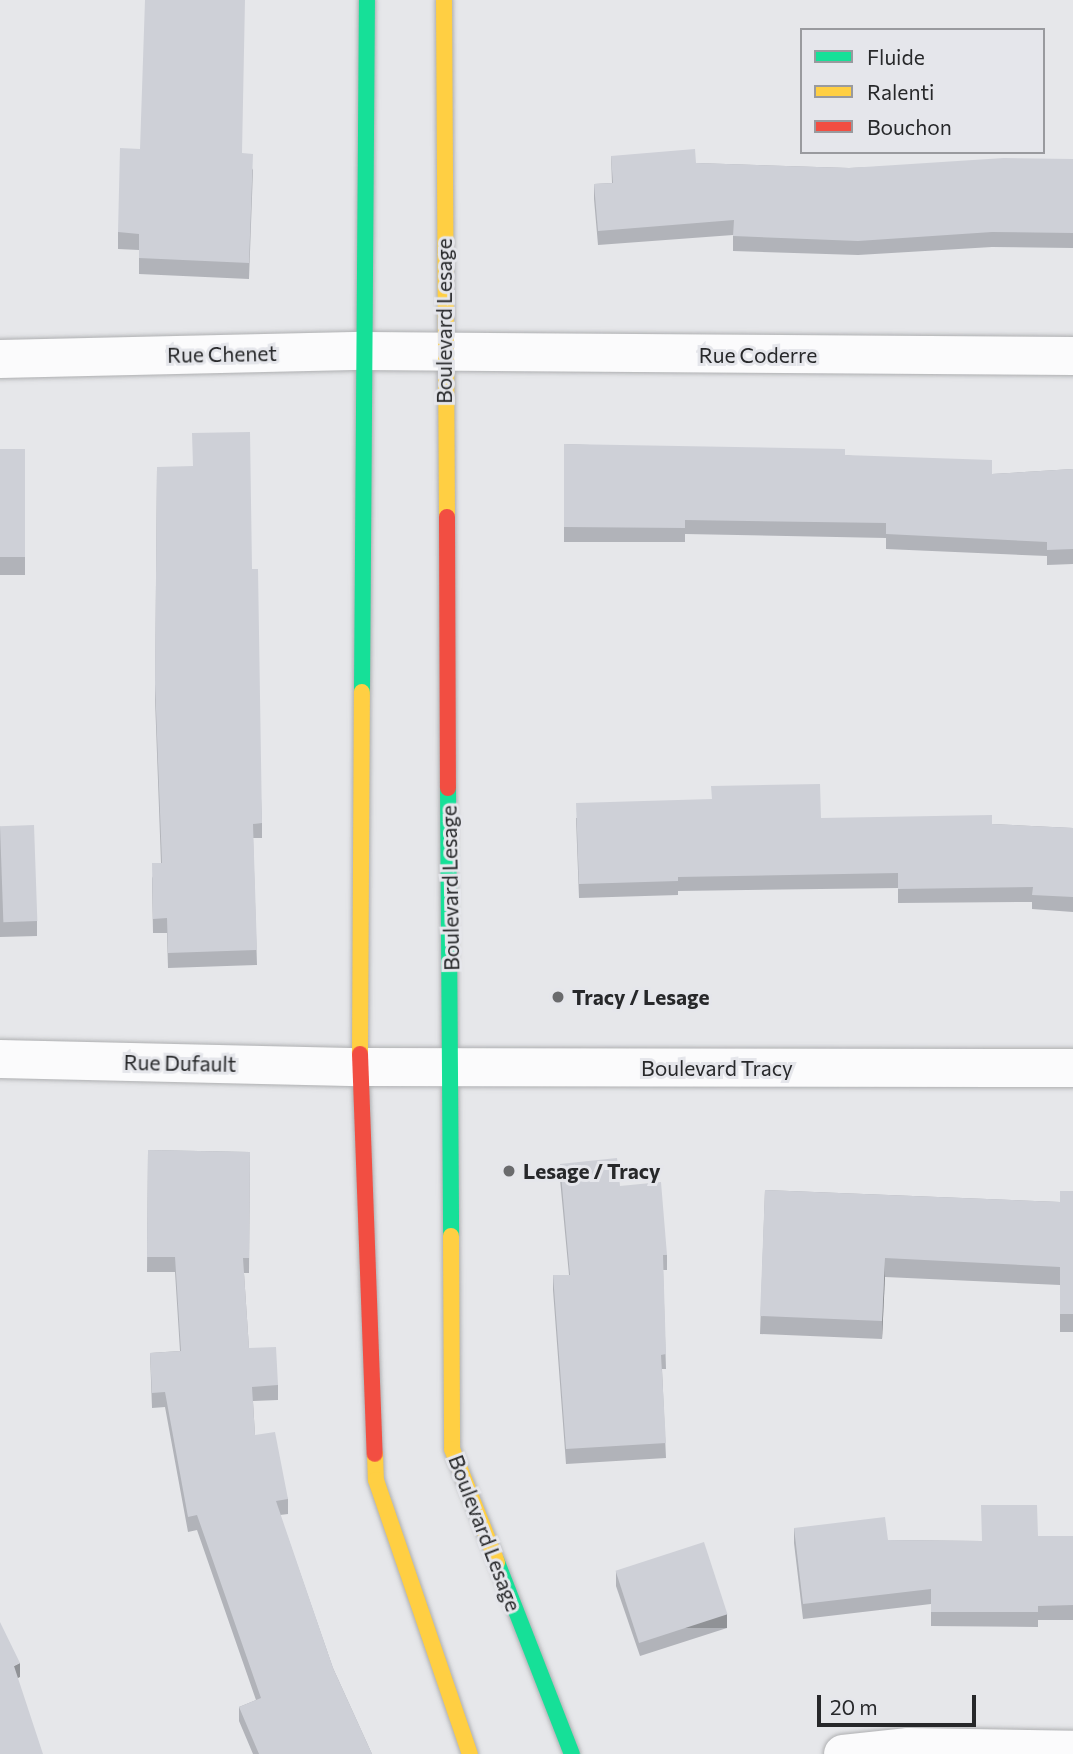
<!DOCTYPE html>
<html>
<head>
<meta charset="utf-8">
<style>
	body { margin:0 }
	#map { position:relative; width:1073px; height:1754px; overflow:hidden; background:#e6e7ea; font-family:Commissioner,sans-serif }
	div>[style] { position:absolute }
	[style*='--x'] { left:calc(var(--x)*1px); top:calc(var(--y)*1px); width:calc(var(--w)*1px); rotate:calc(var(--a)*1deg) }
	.roads { filter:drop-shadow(0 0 2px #aeafb1) drop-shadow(0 0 2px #aeafb1) }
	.street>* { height:38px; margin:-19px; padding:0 19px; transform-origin:19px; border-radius:19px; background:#fbfbfc }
	.fast>* { height:16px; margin:-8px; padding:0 8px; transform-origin:8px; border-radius:8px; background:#16e098 }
	.slow>* { height:16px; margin:-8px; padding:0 8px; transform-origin:8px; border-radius:8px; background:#ffcf43 }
	.jam>* { height:16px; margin:-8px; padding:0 8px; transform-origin:8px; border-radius:8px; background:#f24e42 }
	.wall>* { inset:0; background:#b1b3b9; transform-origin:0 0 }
	.shaded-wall>* { inset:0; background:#909296; transform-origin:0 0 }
	.building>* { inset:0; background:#ced0d7; transform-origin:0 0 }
	.dots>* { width:19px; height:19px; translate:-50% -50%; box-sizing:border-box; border:4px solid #e5e6eb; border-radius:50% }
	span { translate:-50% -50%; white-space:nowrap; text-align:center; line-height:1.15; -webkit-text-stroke:6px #e5e6eb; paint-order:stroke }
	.street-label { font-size:21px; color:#27282a }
	.poi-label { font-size:21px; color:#27282a; font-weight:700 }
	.left { translate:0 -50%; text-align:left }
	.legend { position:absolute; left:800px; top:28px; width:245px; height:126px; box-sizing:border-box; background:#e5e6eb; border:2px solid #999a9e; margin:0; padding:9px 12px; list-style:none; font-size:21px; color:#27282a }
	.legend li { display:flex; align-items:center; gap:14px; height:35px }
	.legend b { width:35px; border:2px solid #999a9e }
	.scale { position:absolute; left:817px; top:1695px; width:159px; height:32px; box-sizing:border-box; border:4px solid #27282a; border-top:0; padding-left:9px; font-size:21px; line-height:24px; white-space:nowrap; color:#27282a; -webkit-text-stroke:5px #e5e6eb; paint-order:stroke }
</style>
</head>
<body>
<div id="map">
	<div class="roads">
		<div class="street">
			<div style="--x:0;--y:359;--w:364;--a:-1.3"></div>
			<div style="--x:364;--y:351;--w:709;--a:0.4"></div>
			<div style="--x:0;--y:1059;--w:360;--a:1.3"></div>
			<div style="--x:360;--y:1067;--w:713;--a:0.08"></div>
			<div style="--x:843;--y:1754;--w:66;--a:-6.1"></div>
			<div style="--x:909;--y:1747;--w:164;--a:1"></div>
		</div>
		<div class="fast">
			<div style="--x:362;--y:692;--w:692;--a:-89.59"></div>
			<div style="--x:448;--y:788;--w:448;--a:89.6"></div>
			<div style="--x:497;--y:1562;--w:206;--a:68.7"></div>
		</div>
		<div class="slow">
			<div style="--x:444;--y:0;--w:517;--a:89.67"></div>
			<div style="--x:360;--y:1054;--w:362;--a:-89.7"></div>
			<div style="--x:451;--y:1236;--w:213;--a:89.7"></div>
			<div style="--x:452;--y:1449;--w:122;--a:68.3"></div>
			<div style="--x:375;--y:1454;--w:26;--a:88"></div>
			<div style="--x:376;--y:1480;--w:290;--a:71.1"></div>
		</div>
		<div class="jam">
			<div style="--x:447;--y:517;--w:271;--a:89.8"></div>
			<div style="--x:360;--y:1054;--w:400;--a:87.9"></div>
		</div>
	</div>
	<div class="wall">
		<div style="clip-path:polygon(242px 153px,253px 170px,249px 279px,139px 274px,139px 250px,118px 249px,118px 232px)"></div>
		<div style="clip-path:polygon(611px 156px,696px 163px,849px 168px,1073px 159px,1073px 248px,992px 247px,858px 255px,733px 251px,733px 235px,598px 245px,594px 199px,594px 184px,612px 183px)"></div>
		<div style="clip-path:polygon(564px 444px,845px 455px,992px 474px,1073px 469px,1073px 564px,1047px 565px,1047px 556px,886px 549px,886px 538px,685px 534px,685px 542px,564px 542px)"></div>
		<div style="left:0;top:449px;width:25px;height:126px"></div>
		<div style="clip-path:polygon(157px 467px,252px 569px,262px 823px,262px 838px,253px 838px,257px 965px,168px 968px,167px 933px,153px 933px,152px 878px,161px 863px,155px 699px)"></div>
		<div style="clip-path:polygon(576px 818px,821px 818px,992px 824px,1073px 828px,1073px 912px,1032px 909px,1032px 902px,898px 903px,898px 888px,678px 891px,678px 895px,579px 898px)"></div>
		<div style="clip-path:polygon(0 826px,37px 921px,37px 936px,0 937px)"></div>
		<div style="clip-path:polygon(148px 1150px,250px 1152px,249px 1273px,244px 1273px,249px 1348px,278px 1385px,278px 1400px,253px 1401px,255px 1435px,288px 1499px,288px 1514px,280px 1515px,333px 1668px,372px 1754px,253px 1754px,239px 1721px,239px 1707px,256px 1700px,197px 1530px,188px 1532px,165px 1407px,152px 1408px,150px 1353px,180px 1351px,175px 1272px,147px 1272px)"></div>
		<div style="clip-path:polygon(560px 1164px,620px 1186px,667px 1255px,667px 1270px,663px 1270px,666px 1369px,662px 1369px,666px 1458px,566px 1464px,553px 1290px,553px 1275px,569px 1275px,560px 1179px)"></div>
		<div style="clip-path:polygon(765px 1190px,1060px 1202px,1073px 1191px,1073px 1332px,1060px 1332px,1060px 1285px,885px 1277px,882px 1339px,760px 1334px)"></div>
		<div style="clip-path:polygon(794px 1528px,888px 1540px,981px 1541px,1038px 1536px,1073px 1536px,1073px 1620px,1038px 1620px,1038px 1627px,931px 1626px,931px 1604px,803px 1619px,794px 1543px)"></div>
		<div style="clip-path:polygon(616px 1571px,727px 1628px,640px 1656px,616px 1586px)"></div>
	</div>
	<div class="shaded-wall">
		<div style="clip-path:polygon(885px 1258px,885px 1277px,882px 1339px,882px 1321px)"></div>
		<div style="left:727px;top:1614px;width:14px;height:91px;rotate:90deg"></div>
		<div style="clip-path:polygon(20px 1663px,20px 1677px,14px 1680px,14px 1666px)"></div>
	</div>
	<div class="building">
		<div style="clip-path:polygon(145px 0,245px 0,242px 153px,253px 154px,249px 263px,139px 258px,139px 234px,118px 232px,120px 148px,140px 149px)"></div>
		<div style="clip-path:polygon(695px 149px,696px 163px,849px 168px,1004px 158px,1073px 159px,1073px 233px,992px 232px,858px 241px,733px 236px,734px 220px,598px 231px,594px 184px,613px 183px,611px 156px)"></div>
		<div style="clip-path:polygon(250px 432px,252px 569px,258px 569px,262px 823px,253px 824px,257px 950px,168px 953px,167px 918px,153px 919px,152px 863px,162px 863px,155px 684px,157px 467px,193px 466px,192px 433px)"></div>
		<div style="clip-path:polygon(564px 444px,845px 449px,845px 455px,992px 460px,992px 474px,1073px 469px,1073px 549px,1047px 550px,1047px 542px,886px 534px,886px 523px,685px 520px,685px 528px,564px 527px)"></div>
		<div style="left:0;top:449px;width:25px;height:108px"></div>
		<div style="clip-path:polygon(820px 784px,821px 818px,992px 815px,992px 824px,1073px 828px,1073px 897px,1032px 895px,1033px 887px,898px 889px,898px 873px,678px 877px,678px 881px,579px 884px,576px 803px,712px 799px,711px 786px)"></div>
		<div style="left:34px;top:825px;width:96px;height:34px;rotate:88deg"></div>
		<div style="clip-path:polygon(148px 1150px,250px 1152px,249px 1258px,243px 1258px,249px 1348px,276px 1347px,278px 1385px,252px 1387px,255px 1435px,275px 1432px,288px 1499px,276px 1501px,333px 1668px,372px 1754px,259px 1754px,239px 1707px,261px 1698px,197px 1515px,188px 1517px,165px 1392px,152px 1393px,150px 1353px,181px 1351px,175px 1257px,147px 1257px)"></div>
		<div style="clip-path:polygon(617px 1158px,620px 1186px,661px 1182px,667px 1255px,663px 1255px,666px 1354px,661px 1355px,666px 1443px,566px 1449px,553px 1275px,570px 1275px,560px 1164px)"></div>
		<div style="clip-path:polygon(765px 1190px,1060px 1202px,1060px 1191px,1073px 1191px,1073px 1314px,1060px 1314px,1060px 1267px,885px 1258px,882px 1321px,760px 1316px)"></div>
		<div style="clip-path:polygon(981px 1505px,1037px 1505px,1038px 1536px,1073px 1536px,1073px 1605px,1038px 1606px,1038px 1612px,931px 1612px,931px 1589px,803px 1604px,794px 1528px,885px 1517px,888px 1540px,982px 1541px)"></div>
		<div style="left:704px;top:1542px;width:76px;height:93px;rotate:72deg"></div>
		<div style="clip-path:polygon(0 1622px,20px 1663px,14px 1666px,43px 1754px,0 1754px)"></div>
	</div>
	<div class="dots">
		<div style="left:558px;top:997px;background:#6a6b6d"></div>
		<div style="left:509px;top:1171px;background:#6a6b6d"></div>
	</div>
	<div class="street-label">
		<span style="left:444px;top:321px;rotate:-90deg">Boulevard Lesage</span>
		<span style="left:222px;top:354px;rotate:-1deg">Rue Chenet</span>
		<span style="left:758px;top:355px">Rue Coderre</span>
		<span style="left:450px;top:888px;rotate:-91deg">Boulevard Lesage</span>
		<span style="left:180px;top:1063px;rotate:1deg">Rue Dufault</span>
		<span style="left:717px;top:1068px">Boulevard Tracy</span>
		<span style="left:485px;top:1533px;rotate:69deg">Boulevard Lesage</span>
	</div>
	<div class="poi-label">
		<span class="left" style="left:572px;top:997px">Tracy / Lesage</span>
		<span class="left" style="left:523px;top:1171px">Lesage / Tracy</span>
	</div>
	<ul class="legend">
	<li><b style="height:9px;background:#16e098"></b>Fluide</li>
	<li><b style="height:9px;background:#ffcf43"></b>Ralenti</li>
	<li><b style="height:9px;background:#f24e42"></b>Bouchon</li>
	</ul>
	<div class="scale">20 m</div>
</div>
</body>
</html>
